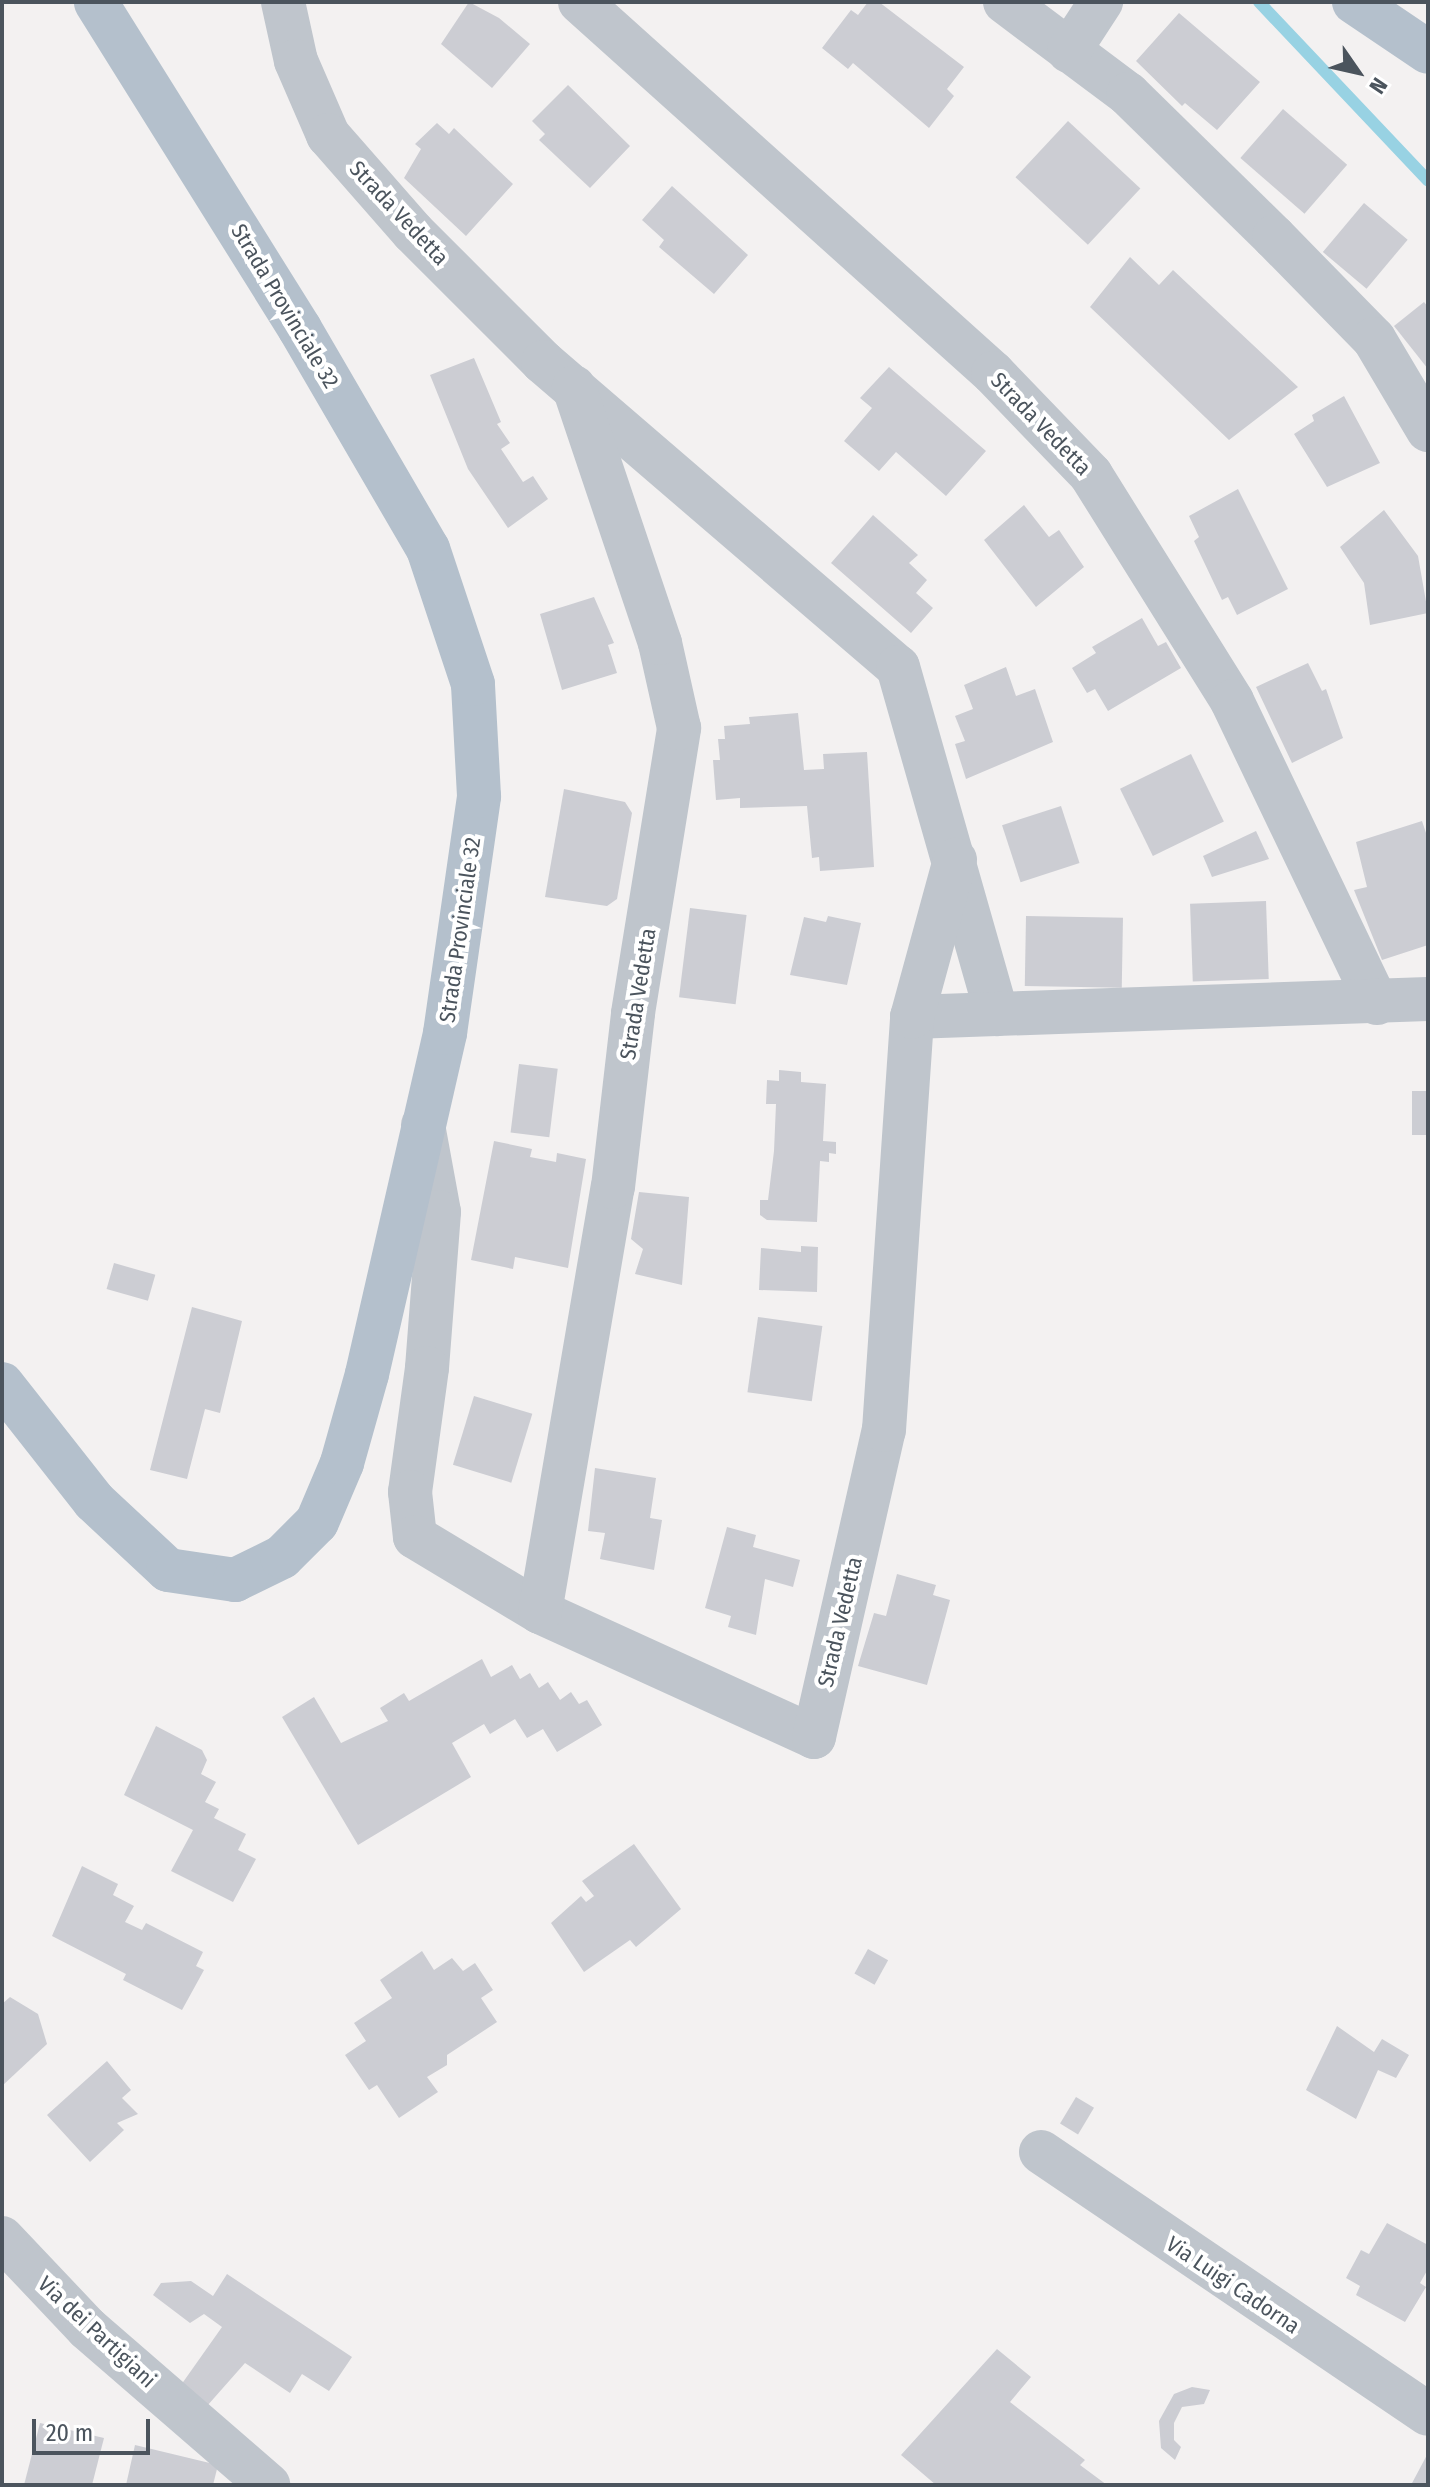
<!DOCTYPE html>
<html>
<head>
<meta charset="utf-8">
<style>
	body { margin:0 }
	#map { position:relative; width:1430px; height:2487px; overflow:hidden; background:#f3f1f1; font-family:"Fira Sans Condensed",sans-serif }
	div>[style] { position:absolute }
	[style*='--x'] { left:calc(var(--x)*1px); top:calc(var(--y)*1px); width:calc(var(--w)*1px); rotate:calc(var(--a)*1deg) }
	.stream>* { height:12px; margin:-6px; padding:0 6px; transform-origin:6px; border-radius:6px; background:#98d2e3 }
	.building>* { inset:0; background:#cccdd3; transform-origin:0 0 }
	.minor>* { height:44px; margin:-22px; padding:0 22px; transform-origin:22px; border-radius:22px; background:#bfc5cc }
	.major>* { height:44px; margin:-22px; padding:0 22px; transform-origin:22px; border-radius:22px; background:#b4c0cc }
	span { translate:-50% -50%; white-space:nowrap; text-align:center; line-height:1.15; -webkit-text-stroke:8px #fff; paint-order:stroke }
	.street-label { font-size:22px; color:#4b545d }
	.frame { position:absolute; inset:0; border:4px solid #4b545d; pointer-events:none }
	.north { position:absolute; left:1318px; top:32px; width:80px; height:80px; -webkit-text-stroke:6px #fff; paint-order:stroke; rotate:124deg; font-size:22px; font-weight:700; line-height:32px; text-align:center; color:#4b545d }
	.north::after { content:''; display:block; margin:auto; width:28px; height:36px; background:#4b545d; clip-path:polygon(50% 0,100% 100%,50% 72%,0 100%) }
	.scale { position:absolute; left:32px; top:2419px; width:118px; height:36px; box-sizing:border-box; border:4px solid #4b545d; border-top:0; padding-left:10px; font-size:24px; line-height:28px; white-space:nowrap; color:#4b545d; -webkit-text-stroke:6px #fff; paint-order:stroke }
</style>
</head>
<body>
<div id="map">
	<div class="stream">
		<div style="--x:1259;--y:2;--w:246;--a:46.6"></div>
	</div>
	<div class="building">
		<div style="clip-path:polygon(469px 2px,499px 18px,530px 44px,492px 88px,441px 44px)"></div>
		<div style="clip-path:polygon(868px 2px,879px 2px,964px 67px,947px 89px,954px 96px,929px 128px,853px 63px,848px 69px,822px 48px,851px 10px,858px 15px)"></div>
		<div style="clip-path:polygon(1179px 13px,1260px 82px,1217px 130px,1185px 103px,1182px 106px,1136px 61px)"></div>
		<div style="clip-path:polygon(568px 85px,630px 146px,590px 188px,539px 140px,545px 134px,532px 121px)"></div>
		<div style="left:1283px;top:109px;width:85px;height:65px;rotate:41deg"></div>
		<div style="left:1068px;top:121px;width:99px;height:77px;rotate:43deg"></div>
		<div style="clip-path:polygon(437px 123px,449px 134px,454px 128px,513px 184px,466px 236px,404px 178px,421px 149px,415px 144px)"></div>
		<div style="clip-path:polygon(672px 186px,748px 255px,714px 294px,659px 247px,664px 240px,642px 220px)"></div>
		<div style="left:1364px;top:203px;width:57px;height:64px;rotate:40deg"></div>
		<div style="clip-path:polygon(1130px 257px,1159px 285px,1173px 270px,1298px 387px,1229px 440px,1090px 307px)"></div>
		<div style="clip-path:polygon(1424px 302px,1428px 307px,1428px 369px,1394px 326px)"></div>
		<div style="clip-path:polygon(474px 358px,501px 422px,497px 424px,510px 443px,501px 449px,523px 482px,533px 476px,548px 499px,508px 528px,468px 469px,430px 375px)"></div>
		<div style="clip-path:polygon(889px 367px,986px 451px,946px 496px,896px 452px,879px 471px,844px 441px,872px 408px,860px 398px)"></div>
		<div style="clip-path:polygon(1344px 396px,1380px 463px,1327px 487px,1294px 434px,1314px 421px,1312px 415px)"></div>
		<div style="clip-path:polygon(1238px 489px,1288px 589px,1237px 615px,1228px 597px,1222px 600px,1194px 541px,1199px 537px,1189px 516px)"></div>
		<div style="clip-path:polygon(1024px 505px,1049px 537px,1059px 530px,1084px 567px,1036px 607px,984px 540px)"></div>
		<div style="clip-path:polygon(1384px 510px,1418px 556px,1428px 613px,1370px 625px,1364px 583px,1340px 547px)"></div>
		<div style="clip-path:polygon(873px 515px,918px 555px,909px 563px,927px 580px,916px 593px,933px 608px,911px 633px,831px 563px)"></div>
		<div style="clip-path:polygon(594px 597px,614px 643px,608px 645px,617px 673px,562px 690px,540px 614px)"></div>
		<div style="clip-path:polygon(1142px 618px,1158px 646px,1166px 642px,1181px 668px,1108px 711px,1095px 689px,1087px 693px,1072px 668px,1096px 653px,1092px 647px)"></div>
		<div style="clip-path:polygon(1308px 663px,1322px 691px,1326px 689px,1343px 738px,1292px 763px,1256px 687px)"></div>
		<div style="clip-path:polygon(1006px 667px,1016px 696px,1035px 689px,1053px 742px,966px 779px,955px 744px,965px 741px,955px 716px,973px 709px,964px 685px)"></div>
		<div style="clip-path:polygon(798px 713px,804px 770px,824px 769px,823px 754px,867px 752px,874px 867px,820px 871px,819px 857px,812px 858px,807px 806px,740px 808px,740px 798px,716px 800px,713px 760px,720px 760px,718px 739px,725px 739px,724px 726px,750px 724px,749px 717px)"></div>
		<div style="left:1191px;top:754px;width:75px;height:79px;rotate:64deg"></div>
		<div style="clip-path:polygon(564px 789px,625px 802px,632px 813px,617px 899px,607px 906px,545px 897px)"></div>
		<div style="left:1061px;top:806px;width:60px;height:62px;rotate:72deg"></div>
		<div style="clip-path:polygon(1422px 821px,1428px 839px,1428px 945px,1382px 960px,1354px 890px,1367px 887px,1356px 842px)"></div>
		<div style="clip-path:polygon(1256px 831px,1269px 859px,1212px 877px,1203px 856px)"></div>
		<div style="left:1266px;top:901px;width:78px;height:76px;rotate:88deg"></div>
		<div style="left:690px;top:908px;width:57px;height:90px;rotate:7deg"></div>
		<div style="clip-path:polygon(828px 916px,861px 923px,847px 985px,790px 975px,804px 917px,826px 922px)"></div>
		<div style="left:1026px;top:916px;width:97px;height:70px;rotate:1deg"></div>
		<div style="left:519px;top:1064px;width:39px;height:69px;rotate:7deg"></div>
		<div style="clip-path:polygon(779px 1070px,801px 1072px,801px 1082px,826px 1084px,823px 1141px,836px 1142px,836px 1154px,829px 1153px,829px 1162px,820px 1161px,817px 1222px,767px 1220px,760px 1215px,760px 1200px,768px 1200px,774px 1151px,776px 1104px,766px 1104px,767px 1080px,779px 1081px)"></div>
		<div style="left:1428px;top:1091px;width:44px;height:16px;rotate:90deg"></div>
		<div style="clip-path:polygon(494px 1141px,532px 1149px,530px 1157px,556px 1162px,557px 1153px,586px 1159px,568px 1268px,515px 1257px,513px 1269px,471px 1260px)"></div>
		<div style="clip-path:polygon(639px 1192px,689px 1197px,682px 1285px,635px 1274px,643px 1249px,631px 1239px)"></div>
		<div style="clip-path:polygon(801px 1246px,818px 1247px,817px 1292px,759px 1290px,761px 1248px,801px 1252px)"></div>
		<div style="left:114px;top:1263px;width:43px;height:27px;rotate:16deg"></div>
		<div style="clip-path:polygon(192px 1307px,242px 1321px,220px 1413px,205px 1409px,187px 1479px,150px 1470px)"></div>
		<div style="left:758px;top:1317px;width:65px;height:76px;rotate:8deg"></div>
		<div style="left:474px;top:1396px;width:61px;height:72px;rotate:17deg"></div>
		<div style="clip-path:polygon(595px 1468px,656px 1478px,650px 1518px,662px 1520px,654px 1570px,600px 1559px,605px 1533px,588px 1531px)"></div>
		<div style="clip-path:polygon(727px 1527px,756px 1535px,753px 1547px,800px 1560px,793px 1587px,765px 1579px,756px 1635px,728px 1627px,731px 1616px,705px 1608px)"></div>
		<div style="clip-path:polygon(897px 1574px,936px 1585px,933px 1595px,950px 1600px,927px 1685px,858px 1666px,874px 1613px,886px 1616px)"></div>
		<div style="clip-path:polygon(482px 1659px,491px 1677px,512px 1665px,520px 1679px,530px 1673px,539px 1688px,548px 1682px,560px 1700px,571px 1692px,579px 1704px,587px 1700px,602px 1725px,557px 1752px,543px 1729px,527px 1738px,515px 1719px,490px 1734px,484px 1724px,452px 1743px,471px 1777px,358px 1845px,282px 1717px,314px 1697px,341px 1743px,388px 1721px,380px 1708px,404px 1693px,409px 1701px)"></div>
		<div style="clip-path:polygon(156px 1726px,202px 1750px,207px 1760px,201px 1774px,216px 1782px,205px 1802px,219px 1809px,214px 1818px,246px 1834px,238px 1850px,256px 1859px,233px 1902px,171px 1871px,193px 1830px,124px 1795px)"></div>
		<div style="clip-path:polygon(634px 1844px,681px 1909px,636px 1947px,630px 1940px,584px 1972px,551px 1923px,581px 1896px,586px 1902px,594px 1896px,582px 1881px)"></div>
		<div style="clip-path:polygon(82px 1866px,118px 1884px,113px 1895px,134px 1906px,125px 1922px,142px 1930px,146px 1923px,203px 1952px,196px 1966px,204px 1970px,182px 2010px,123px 1980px,126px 1974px,52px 1936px)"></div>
		<div style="left:868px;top:1949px;width:23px;height:28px;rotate:29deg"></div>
		<div style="clip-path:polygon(422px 1951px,434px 1970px,452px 1958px,463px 1971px,475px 1963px,493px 1990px,481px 1998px,497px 2022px,447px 2055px,447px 2065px,427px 2077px,438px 2092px,399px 2118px,377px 2085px,369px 2090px,345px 2055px,366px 2041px,354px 2023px,392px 1998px,380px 1980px)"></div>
		<div style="clip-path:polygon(10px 1997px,38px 2014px,47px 2044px,2px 2086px,2px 2004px)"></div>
		<div style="clip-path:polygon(1337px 2026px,1374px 2052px,1382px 2039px,1409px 2055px,1396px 2078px,1378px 2070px,1356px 2119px,1306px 2090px)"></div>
		<div style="clip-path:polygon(107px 2061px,131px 2090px,122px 2098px,138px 2114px,117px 2123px,124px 2130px,90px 2162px,47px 2115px)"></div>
		<div style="left:1076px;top:2097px;width:21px;height:31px;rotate:31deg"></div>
		<div style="clip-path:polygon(1387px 2223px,1428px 2245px,1428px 2269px,1420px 2283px,1426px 2287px,1405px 2322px,1356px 2295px,1360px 2286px,1346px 2278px,1361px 2250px,1369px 2254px)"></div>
		<div style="clip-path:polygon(227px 2274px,352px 2357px,329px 2391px,302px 2374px,290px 2393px,245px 2363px,207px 2406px,181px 2385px,222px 2327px,204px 2314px,190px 2323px,153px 2295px,161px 2283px,191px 2281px,213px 2296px)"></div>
		<div style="clip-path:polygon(997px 2349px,1031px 2377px,1010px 2402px,1085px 2460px,1080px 2465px,1107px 2485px,936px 2485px,901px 2455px)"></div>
		<div style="clip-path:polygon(1192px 2387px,1210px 2390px,1204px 2404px,1182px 2407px,1174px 2423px,1174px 2440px,1181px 2447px,1175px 2460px,1161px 2448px,1159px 2421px,1174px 2394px)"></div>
		<div style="clip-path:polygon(40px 2423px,104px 2438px,92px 2485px,24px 2485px)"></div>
		<div style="clip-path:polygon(135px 2445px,218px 2465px,213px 2485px,126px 2485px)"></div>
		<div style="clip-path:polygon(1428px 2453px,1428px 2485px,1411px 2485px)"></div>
	</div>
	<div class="minor">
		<div style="--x:283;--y:2;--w:60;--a:77.6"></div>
		<div style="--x:296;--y:61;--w:81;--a:66.6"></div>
		<div style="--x:328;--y:135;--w:129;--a:48.8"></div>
		<div style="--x:413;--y:232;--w:184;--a:45"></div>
		<div style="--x:543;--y:362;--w:468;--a:40.7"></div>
		<div style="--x:898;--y:667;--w:361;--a:74.1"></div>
		<div style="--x:580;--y:2;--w:555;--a:41.93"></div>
		<div style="--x:993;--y:373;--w:141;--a:46.1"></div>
		<div style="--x:1091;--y:475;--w:266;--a:58"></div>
		<div style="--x:1232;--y:701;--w:335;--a:64.4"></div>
		<div style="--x:1005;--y:2;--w:154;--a:36.8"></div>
		<div style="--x:1128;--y:94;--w:204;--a:44.4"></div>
		<div style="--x:1274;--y:237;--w:143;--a:45.6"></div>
		<div style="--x:1374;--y:339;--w:106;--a:59.3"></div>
		<div style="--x:1069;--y:51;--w:59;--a:-56.9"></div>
		<div style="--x:912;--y:1017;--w:516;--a:-2"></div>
		<div style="--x:423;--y:1125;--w:88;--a:79.6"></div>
		<div style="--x:439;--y:1212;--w:156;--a:94.4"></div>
		<div style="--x:427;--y:1368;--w:125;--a:97.8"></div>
		<div style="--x:410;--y:1492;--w:45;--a:83.7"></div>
		<div style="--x:415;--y:1537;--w:146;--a:31"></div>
		<div style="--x:540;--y:1612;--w:301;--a:24.5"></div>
		<div style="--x:814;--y:1737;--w:315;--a:-77.2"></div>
		<div style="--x:884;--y:1430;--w:414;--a:-86.1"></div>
		<div style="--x:912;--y:1017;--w:163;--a:-74.7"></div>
		<div style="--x:540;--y:1612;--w:431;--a:-80.3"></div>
		<div style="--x:613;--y:1187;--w:175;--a:-83.4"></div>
		<div style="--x:633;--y:1013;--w:289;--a:-80.8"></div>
		<div style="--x:679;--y:728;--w:87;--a:-102.6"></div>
		<div style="--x:660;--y:643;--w:270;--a:-108.6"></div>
		<div style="--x:1041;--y:2152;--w:467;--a:34.1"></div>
		<div style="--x:2;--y:2238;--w:124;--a:46.6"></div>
		<div style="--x:87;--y:2328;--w:240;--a:40.9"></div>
	</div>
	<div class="major">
		<div style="--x:1354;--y:2;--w:89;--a:34"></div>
		<div style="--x:2;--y:1384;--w:149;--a:51.8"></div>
		<div style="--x:94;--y:1501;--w:101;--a:43"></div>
		<div style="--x:168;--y:1570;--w:68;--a:8.5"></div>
		<div style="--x:235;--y:1580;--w:52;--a:-26.1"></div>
		<div style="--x:282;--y:1557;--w:49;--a:-45"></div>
		<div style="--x:317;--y:1522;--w:64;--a:-67"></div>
		<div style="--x:342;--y:1463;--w:92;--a:-74.3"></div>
		<div style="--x:367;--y:1374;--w:350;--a:-77.1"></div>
		<div style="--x:445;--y:1033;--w:239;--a:-81.8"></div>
		<div style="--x:479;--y:796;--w:112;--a:-93.1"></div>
		<div style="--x:473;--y:684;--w:142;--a:-108.4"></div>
		<div style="--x:428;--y:549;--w:255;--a:-120.2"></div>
		<div style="--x:300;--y:329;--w:385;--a:-122"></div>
	</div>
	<div class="street-label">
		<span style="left:399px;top:213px;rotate:47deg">Strada Vedetta</span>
		<span style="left:285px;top:306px;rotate:59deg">Strada Provinciale 32</span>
		<span style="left:1041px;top:424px;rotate:46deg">Strada Vedetta</span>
		<span style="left:460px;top:930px;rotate:-82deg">Strada Provinciale 32</span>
		<span style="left:638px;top:994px;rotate:-81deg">Strada Vedetta</span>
		<span style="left:840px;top:1622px;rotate:-77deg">Strada Vedetta</span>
		<span style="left:1233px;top:2285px;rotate:34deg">Via Luigi Cadorna</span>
		<span style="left:97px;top:2332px;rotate:43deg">Via dei Partigiani</span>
	</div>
	<div class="frame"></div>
	<div class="north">N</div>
	<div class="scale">20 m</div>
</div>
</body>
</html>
